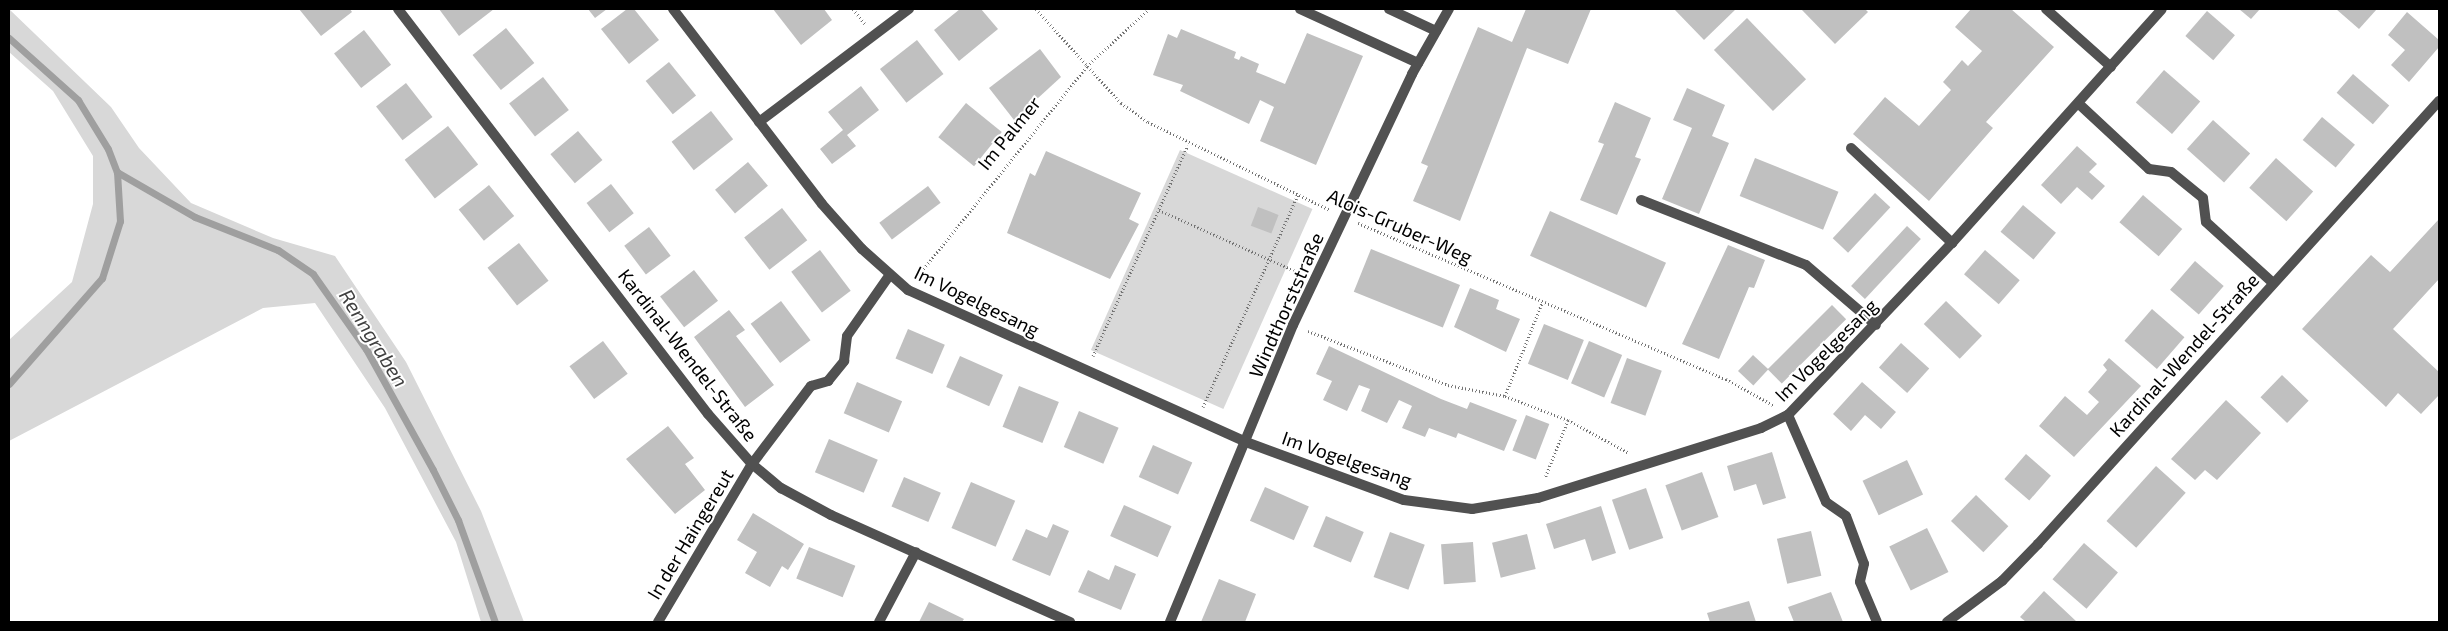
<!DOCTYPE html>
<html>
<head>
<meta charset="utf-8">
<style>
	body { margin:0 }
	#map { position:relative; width:2448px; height:631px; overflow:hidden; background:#fff; font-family:"Exo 2",sans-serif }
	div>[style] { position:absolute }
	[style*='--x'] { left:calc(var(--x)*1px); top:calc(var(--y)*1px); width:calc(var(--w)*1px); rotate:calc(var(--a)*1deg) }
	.green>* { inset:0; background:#d8d8d8; transform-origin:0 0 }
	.stream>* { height:7px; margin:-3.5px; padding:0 3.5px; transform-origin:3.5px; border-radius:3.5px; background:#9f9f9f }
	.building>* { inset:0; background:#c0c0c0; transform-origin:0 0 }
	.path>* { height:3px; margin-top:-1.5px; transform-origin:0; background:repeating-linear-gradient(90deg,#737373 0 1px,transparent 0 3.5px) }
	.service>* { height:10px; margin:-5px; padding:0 5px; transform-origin:5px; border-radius:5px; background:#515151 }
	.minor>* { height:10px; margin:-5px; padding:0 5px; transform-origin:5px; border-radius:5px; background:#515151 }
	span { translate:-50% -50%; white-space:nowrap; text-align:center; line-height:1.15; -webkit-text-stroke:4px #fff; paint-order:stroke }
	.street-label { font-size:19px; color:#000 }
	.water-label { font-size:20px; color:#404040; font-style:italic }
	.frame { position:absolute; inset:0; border:10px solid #000; pointer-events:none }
</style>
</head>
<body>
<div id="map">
	<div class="green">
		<div style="clip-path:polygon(9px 9px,111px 107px,139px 148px,191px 203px,273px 238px,335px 256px,406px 362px,481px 511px,524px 622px,481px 622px,456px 542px,385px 408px,315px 303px,263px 308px,9px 441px,9px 340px,72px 282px,93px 204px,93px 156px,53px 91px,9px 52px)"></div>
		<div style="left:1180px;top:150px;width:145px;height:219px;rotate:24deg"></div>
	</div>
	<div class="stream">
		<div style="--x:9;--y:38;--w:93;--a:41.9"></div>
		<div style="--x:78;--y:100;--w:57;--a:58.5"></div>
		<div style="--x:108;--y:149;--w:25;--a:69"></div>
		<div style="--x:117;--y:172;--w:49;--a:86.5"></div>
		<div style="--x:120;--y:221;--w:60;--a:107.5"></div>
		<div style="--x:102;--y:278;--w:141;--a:131.3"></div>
		<div style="--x:117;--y:172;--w:90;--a:30"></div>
		<div style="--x:195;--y:217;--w:89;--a:21.7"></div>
		<div style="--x:278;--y:250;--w:42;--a:34.4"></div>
		<div style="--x:313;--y:274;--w:92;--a:54.8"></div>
		<div style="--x:366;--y:349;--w:138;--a:61"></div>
		<div style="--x:433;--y:470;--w:56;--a:63.4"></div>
		<div style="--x:458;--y:520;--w:109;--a:70.1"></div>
	</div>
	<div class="building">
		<div style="clip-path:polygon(299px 9px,350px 9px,352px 12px,321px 36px)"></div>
		<div style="clip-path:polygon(439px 9px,494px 9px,459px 36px)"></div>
		<div style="clip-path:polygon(588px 9px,607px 9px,595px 18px)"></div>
		<div style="clip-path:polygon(627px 9px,634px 9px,659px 40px,629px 64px,601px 29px)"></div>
		<div style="clip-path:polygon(773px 9px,824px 9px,832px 20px,801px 45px)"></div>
		<div style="clip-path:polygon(960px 9px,981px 9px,998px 29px,959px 61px,934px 30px)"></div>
		<div style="clip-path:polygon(1526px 9px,1591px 9px,1568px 64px,1527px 48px,1460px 221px,1413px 201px,1428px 166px,1421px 163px,1478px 27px,1512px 42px)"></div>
		<div style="clip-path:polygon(1674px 9px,1736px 9px,1704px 40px)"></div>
		<div style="clip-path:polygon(1801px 9px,1865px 9px,1868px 12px,1835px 44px)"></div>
		<div style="clip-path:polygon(1971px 9px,2011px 9px,2054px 47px,1986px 122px,1993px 128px,1929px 201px,1853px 134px,1885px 97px,1919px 126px,1951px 90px,1943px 82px,1962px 60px,1968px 66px,1982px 51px,1955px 27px)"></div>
		<div style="clip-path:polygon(2239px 9px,2260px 9px,2251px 19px)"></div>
		<div style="clip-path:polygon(2336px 9px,2377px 9px,2359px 29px)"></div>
		<div style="left:2207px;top:11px;width:37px;height:33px;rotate:41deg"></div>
		<div style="clip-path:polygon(2407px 12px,2439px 40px,2439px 47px,2409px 82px,2391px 65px,2405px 50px,2388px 35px)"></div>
		<div style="left:1747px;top:18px;width:85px;height:46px;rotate:46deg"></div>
		<div style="left:506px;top:28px;width:45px;height:43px;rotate:51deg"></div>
		<div style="clip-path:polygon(1181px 29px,1236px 52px,1234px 58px,1239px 60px,1241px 56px,1259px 64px,1256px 72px,1285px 84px,1307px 33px,1363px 56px,1316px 165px,1260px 141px,1274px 107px,1260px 100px,1249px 124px,1180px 91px,1183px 85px,1153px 75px,1168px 34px,1177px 38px)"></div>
		<div style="left:364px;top:30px;width:44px;height:38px;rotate:52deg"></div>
		<div style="left:917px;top:40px;width:43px;height:47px;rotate:52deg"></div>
		<div style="clip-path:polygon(1040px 49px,1061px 77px,1014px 120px,989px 88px)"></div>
		<div style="left:669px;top:62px;width:43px;height:30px;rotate:51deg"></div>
		<div style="left:2164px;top:70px;width:48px;height:43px;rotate:41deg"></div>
		<div style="left:2353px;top:74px;width:48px;height:25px;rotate:41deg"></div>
		<div style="left:543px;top:77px;width:42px;height:43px;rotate:52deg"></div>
		<div style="left:406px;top:83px;width:43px;height:38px;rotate:52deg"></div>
		<div style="clip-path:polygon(861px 86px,879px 110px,847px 135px,856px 146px,832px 164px,820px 149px,843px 130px,828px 112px)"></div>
		<div style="clip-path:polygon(1687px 88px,1725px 105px,1712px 136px,1729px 143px,1699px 214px,1662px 199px,1692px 128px,1673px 120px)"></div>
		<div style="clip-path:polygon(1615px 102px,1651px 118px,1635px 157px,1641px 159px,1617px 215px,1580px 200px,1604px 144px,1598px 142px)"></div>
		<div style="left:966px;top:103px;width:46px;height:44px;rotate:39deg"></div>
		<div style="left:711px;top:111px;width:36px;height:50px;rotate:52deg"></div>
		<div style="left:2322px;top:117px;width:43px;height:30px;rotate:40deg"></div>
		<div style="left:2213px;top:120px;width:50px;height:39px;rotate:42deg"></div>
		<div style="left:448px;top:126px;width:49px;height:55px;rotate:52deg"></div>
		<div style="left:578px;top:131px;width:38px;height:36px;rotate:50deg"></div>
		<div style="clip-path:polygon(2077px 146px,2097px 164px,2089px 172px,2105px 186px,2092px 200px,2077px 187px,2061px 204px,2041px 185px)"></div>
		<div style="clip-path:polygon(1046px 151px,1141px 193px,1129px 219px,1139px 224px,1110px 279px,1007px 233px,1030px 173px,1035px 176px)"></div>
		<div style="left:1755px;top:158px;width:90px;height:41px;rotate:22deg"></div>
		<div style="left:2276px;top:158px;width:50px;height:40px;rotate:42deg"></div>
		<div style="left:748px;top:162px;width:31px;height:43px;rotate:50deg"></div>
		<div style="left:611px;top:184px;width:37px;height:31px;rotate:52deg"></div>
		<div style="left:489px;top:185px;width:40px;height:39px;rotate:51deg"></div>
		<div style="left:928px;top:186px;width:21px;height:61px;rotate:53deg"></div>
		<div style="left:1875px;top:193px;width:21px;height:62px;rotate:43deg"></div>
		<div style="left:2143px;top:195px;width:52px;height:36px;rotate:41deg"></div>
		<div style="left:2023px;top:205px;width:43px;height:35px;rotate:40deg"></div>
		<div style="left:1258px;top:207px;width:22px;height:20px;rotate:21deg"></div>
		<div style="left:782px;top:208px;width:41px;height:48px;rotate:52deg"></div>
		<div style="left:1550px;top:211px;width:127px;height:49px;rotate:24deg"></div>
		<div style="clip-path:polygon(2439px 219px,2439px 279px,2393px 329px,2439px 372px,2439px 395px,2421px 414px,2398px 393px,2386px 407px,2302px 329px,2371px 255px,2390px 272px)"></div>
		<div style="left:1907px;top:226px;width:19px;height:82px;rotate:43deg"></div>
		<div style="left:649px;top:227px;width:36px;height:31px;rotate:53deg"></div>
		<div style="left:519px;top:243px;width:48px;height:40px;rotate:52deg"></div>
		<div style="clip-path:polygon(1728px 245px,1765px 260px,1754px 288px,1749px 287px,1719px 359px,1682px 344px)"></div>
		<div style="left:1371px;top:249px;width:96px;height:46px;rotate:22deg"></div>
		<div style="left:820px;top:250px;width:51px;height:36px;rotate:53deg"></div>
		<div style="left:1985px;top:250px;width:46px;height:32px;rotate:41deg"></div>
		<div style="left:2195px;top:261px;width:38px;height:38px;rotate:41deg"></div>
		<div style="left:694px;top:270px;width:39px;height:43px;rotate:52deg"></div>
		<div style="clip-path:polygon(1470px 288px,1499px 300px,1496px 309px,1520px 319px,1506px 352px,1454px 327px)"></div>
		<div style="left:781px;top:301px;width:49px;height:38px;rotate:53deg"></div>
		<div style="left:1946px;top:301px;width:50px;height:32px;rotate:44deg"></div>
		<div style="left:1832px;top:305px;width:20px;height:91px;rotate:45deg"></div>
		<div style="left:2152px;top:309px;width:43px;height:42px;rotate:41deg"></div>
		<div style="clip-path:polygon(729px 310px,745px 330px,736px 336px,774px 385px,745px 407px,694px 337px)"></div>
		<div style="left:1544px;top:324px;width:43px;height:43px;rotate:22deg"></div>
		<div style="left:908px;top:329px;width:40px;height:32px;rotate:23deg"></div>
		<div style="left:603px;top:341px;width:41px;height:42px;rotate:53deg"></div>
		<div style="left:1589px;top:341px;width:36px;height:46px;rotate:23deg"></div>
		<div style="left:1901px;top:343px;width:38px;height:33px;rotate:42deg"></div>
		<div style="clip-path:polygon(1329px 346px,1441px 399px,1467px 409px,1470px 402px,1517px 420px,1504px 451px,1458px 433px,1456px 438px,1429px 428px,1425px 437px,1402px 428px,1412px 406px,1399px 400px,1387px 423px,1361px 411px,1370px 389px,1359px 385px,1347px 411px,1323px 400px,1332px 381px,1316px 374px)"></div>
		<div style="left:1753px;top:355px;width:21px;height:22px;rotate:43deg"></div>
		<div style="left:960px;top:356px;width:47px;height:34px;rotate:24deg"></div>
		<div style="left:1627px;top:358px;width:37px;height:48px;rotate:20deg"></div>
		<div style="clip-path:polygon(2109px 358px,2141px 386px,2074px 457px,2039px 426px,2065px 396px,2087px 415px,2099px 402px,2088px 392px,2107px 370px,2103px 365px)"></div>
		<div style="left:2282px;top:375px;width:37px;height:31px;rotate:44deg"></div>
		<div style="left:857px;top:382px;width:49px;height:34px;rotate:23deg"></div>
		<div style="clip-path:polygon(1862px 382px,1896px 412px,1881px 429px,1865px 415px,1851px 431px,1833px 414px)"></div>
		<div style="left:1019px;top:386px;width:43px;height:44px;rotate:22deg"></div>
		<div style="clip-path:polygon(2226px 400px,2261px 433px,2217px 480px,2205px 470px,2195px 480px,2171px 459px)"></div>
		<div style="left:1079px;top:411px;width:43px;height:39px;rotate:23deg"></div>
		<div style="left:1526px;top:415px;width:25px;height:38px;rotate:21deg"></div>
		<div style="clip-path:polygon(668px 426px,694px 458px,685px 464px,705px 490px,675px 514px,626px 459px)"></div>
		<div style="left:829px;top:439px;width:53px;height:36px;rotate:23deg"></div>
		<div style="left:1153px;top:445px;width:43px;height:35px;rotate:24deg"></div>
		<div style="clip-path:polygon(1772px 452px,1786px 498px,1763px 505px,1756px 484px,1734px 491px,1727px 466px)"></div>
		<div style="left:2026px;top:454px;width:33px;height:33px;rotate:41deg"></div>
		<div style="left:1907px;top:460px;width:38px;height:49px;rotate:65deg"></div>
		<div style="left:2156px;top:466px;width:40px;height:74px;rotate:42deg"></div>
		<div style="left:1702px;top:472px;width:48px;height:39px;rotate:70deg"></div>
		<div style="left:904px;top:477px;width:40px;height:32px;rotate:23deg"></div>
		<div style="left:971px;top:482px;width:48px;height:50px;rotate:23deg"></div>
		<div style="left:1265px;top:487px;width:48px;height:37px;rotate:24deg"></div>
		<div style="left:1646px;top:488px;width:53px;height:36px;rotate:71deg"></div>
		<div style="left:1976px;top:495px;width:45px;height:36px;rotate:44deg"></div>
		<div style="left:1124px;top:505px;width:52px;height:34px;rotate:24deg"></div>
		<div style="clip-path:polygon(1601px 506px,1616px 553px,1592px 561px,1585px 539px,1554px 549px,1546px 524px)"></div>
		<div style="clip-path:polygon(753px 513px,804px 544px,788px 570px,782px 566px,770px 587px,745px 573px,757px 552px,737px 540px)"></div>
		<div style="left:1326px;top:516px;width:41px;height:33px;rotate:23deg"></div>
		<div style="clip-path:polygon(1053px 524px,1069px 531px,1050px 576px,1012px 560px,1026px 529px,1047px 538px)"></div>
		<div style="left:1927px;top:528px;width:49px;height:42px;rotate:64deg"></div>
		<div style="left:1811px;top:531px;width:46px;height:35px;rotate:77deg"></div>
		<div style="left:1390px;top:532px;width:37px;height:48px;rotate:20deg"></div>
		<div style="left:1527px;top:534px;width:36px;height:36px;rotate:76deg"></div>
		<div style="left:1473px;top:542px;width:40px;height:32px;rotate:86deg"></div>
		<div style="left:2084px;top:543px;width:45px;height:48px;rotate:41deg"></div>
		<div style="left:809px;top:547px;width:50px;height:34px;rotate:22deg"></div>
		<div style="clip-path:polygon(1115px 565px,1136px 574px,1121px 610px,1078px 592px,1088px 570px,1109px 580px)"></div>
		<div style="clip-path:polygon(1219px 579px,1256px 594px,1245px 622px,1201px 622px)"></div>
		<div style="clip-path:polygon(2044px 591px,2077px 622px,2026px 622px,2020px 617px)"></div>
		<div style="clip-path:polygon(1831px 592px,1843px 622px,1794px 622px,1788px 607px)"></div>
		<div style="clip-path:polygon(1749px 601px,1756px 622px,1710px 622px,1707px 613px)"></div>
		<div style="clip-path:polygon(929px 602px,964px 619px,962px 622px,919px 622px)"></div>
	</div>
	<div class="path">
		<div style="--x:853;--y:9;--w:19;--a:51"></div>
		<div style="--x:1036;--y:9;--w:127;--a:47.9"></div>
		<div style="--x:1121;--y:103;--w:33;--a:35"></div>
		<div style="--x:1148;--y:122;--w:202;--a:25.8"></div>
		<div style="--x:1159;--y:210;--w:154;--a:24.1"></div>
		<div style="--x:1358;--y:223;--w:400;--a:23"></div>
		<div style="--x:1726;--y:379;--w:54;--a:29"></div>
		<div style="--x:917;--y:277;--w:271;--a:-51.1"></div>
		<div style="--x:1087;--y:66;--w:84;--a:-42.6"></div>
		<div style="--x:1308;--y:331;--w:150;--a:21.1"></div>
		<div style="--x:1448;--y:385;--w:58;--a:10.9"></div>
		<div style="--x:1505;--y:396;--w:67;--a:20.9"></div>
		<div style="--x:1568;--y:420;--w:62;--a:111.6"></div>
		<div style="--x:1093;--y:356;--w:231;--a:-65.8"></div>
		<div style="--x:1505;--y:396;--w:100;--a:-68.3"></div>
		<div style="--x:1203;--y:407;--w:232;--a:-65.9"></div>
		<div style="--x:1568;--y:420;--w:69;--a:28.4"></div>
	</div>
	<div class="service">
		<div style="--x:1300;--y:9;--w:130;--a:24.6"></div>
		<div style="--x:1389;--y:9;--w:52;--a:25.1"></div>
		<div style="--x:2046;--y:9;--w:87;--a:41.7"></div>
		<div style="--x:1851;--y:148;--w:139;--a:43.2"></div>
		<div style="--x:1641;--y:200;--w:177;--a:21.5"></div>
		<div style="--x:1806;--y:265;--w:92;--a:40.6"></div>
		<div style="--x:658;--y:622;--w:184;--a:-59.3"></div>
	</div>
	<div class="minor">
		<div style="--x:398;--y:9;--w:510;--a:52.57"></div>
		<div style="--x:708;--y:414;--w:67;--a:48.7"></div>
		<div style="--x:752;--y:464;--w:38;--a:40"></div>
		<div style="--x:781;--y:488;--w:57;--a:28.4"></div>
		<div style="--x:831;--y:515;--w:262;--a:24.1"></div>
		<div style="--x:673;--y:9;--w:245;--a:52.6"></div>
		<div style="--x:822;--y:204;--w:60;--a:48.4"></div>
		<div style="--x:862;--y:249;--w:62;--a:41.7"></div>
		<div style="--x:908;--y:290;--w:371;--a:24.2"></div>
		<div style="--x:1246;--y:442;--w:168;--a:20.2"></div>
		<div style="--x:1404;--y:500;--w:69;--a:7.5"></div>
		<div style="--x:1472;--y:509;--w:67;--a:-9.5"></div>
		<div style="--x:1538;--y:498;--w:234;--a:-17.4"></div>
		<div style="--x:1761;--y:428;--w:30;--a:-26"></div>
		<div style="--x:1788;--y:415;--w:238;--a:-46.4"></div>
		<div style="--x:1952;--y:243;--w:314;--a:-48.1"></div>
		<div style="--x:2079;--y:104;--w:96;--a:42.9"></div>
		<div style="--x:2149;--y:169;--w:22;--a:8"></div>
		<div style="--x:2171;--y:172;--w:41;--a:39.1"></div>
		<div style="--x:2203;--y:198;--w:24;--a:83"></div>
		<div style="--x:2206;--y:222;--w:91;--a:42.3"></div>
		<div style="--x:759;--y:122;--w:188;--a:-37"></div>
		<div style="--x:1788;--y:415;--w:95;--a:66.4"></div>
		<div style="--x:1826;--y:502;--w:24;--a:35"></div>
		<div style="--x:1846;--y:516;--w:51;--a:69.4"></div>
		<div style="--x:1864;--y:564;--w:18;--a:103"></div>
		<div style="--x:1860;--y:582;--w:43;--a:67"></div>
		<div style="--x:752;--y:464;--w:98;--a:-52.9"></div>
		<div style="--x:811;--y:386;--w:18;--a:-16"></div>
		<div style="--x:828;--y:381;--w:26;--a:-51"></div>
		<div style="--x:844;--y:361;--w:25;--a:-83"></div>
		<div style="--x:847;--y:336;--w:73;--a:-55"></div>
		<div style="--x:879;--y:622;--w:79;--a:-62.1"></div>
		<div style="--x:1170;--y:622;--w:321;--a:-67.5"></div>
		<div style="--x:1293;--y:325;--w:278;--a:-64.6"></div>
		<div style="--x:1412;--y:74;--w:75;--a:-60.4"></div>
		<div style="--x:1947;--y:622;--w:69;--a:-36.7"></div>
		<div style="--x:2002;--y:581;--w:52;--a:-45.8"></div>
		<div style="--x:2038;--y:544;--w:598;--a:-47.85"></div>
	</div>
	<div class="street-label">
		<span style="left:1009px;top:133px;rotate:-51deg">Im Palmer</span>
		<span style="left:1400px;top:226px;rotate:24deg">Alois-Gruber-Weg</span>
		<span style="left:977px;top:301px;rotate:26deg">Im Vogelgesang</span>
		<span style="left:1286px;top:305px;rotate:-66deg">Windthorststraße</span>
		<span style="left:1826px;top:350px;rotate:-45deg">Im Vogelgesang</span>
		<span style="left:688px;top:355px;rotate:52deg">Kardinal-Wendel-Straße</span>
		<span style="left:2184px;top:355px;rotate:-48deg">Kardinal-Wendel-Straße</span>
		<span style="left:1347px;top:459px;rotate:19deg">Im Vogelgesang</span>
		<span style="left:690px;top:534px;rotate:-59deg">In der Haingereut</span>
	</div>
	<div class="water-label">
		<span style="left:374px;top:338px;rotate:58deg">Renngraben</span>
	</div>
	<div class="frame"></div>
</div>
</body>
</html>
